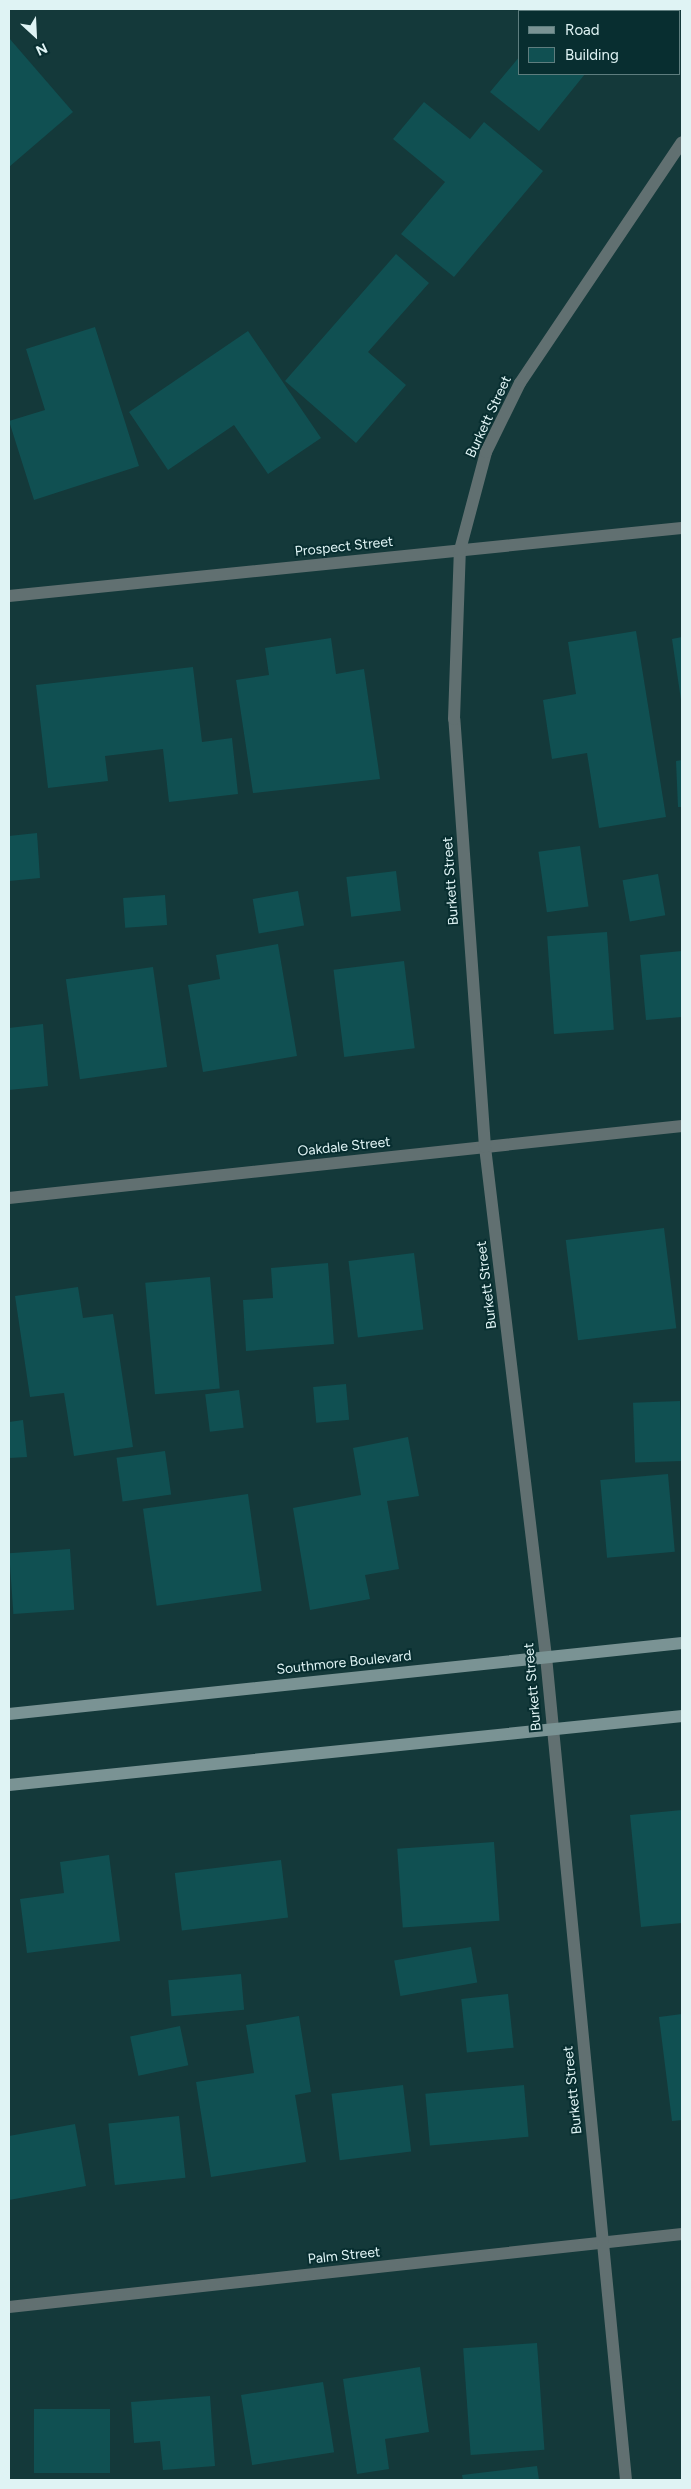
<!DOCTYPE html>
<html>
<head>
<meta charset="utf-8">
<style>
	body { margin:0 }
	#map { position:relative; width:691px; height:2489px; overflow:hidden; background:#14393a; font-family:Figtree,sans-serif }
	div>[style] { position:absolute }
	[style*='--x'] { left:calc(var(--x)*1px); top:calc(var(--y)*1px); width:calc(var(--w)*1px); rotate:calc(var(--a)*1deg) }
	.building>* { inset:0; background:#105052; transform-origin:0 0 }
	.street>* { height:12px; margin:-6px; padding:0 6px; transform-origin:6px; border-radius:6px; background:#617071 }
	.secondary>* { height:12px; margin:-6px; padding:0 6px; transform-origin:6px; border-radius:6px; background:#7a9394 }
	span { translate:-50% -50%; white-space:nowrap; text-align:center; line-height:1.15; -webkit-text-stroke:4px #082e30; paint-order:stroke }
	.street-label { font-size:14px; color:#dff3f4 }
	.frame { position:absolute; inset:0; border:10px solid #dff3f4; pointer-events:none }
	.legend { position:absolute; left:518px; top:10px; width:162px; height:65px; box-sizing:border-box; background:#082e30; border:1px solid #5e7d7e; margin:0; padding:6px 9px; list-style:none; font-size:15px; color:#dff3f4 }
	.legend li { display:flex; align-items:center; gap:10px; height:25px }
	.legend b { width:25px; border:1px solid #5e7d7e }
	.north { position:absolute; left:10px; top:10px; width:50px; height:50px; -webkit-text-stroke:4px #082e30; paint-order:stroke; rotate:155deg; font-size:14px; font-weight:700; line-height:20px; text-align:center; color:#dff3f4 }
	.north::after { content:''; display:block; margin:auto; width:18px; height:22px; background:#dff3f4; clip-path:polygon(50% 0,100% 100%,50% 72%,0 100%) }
</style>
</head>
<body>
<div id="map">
	<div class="building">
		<div style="left:558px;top:9px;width:50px;height:3px"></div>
		<div style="clip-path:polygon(9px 38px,73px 112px,9px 167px)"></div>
		<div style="clip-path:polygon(520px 56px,520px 74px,585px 74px,539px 131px,490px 92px)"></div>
		<div style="clip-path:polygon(424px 102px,470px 139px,484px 122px,543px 171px,454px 277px,401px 234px,445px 182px,393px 139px)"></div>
		<div style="clip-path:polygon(396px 254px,429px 283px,368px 352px,406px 385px,356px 443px,285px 381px)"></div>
		<div style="clip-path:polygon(95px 327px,139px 466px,34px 500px,9px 421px,45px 410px,26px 349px)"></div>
		<div style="clip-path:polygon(248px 331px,321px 438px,268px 474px,234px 425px,168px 470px,129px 412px)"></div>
		<div style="clip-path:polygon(636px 631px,666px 817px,599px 828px,587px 753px,552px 759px,543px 700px,576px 694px,568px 642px)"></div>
		<div style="clip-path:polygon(682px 637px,682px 700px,681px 700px,672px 639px)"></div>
		<div style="clip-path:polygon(331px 638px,336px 674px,364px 669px,380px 779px,253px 793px,236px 680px,269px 675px,265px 648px)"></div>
		<div style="clip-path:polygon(193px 667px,202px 742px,232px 738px,238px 794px,169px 802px,163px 749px,105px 756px,108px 781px,48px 788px,36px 685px)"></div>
		<div style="clip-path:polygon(682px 760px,682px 807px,678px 807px,676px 761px)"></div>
		<div style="clip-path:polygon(37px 833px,40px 878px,9px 881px,9px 836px)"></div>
		<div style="left:580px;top:846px;width:61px;height:42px;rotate:82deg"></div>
		<div style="left:396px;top:871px;width:40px;height:50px;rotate:83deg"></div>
		<div style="left:658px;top:874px;width:42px;height:36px;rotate:80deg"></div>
		<div style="left:298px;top:891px;width:35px;height:46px;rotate:80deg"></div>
		<div style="left:165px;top:895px;width:30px;height:42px;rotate:86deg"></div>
		<div style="left:607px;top:932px;width:98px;height:60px;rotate:86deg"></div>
		<div style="clip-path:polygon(278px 944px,297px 1056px,203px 1072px,188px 985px,220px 979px,216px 955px)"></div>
		<div style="clip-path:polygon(682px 951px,682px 1017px,646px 1020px,640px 955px)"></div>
		<div style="left:404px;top:961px;width:88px;height:71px;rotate:83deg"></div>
		<div style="left:153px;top:967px;width:101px;height:88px;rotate:82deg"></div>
		<div style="clip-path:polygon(43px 1024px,48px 1086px,9px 1090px,9px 1028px)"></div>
		<div style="left:664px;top:1228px;width:101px;height:99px;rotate:83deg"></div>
		<div style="left:414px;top:1253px;width:77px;height:66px;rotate:83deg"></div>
		<div style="clip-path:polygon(328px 1263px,334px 1344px,246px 1351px,243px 1300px,273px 1298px,271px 1268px)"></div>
		<div style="left:210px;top:1277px;width:112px;height:65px;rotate:85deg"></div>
		<div style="clip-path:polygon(78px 1287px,83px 1318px,113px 1314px,133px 1447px,74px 1456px,64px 1393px,30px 1397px,15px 1296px)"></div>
		<div style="left:346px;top:1384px;width:36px;height:33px;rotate:85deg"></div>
		<div style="left:239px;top:1390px;width:38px;height:34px;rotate:83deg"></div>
		<div style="left:680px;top:1401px;width:60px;height:47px;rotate:88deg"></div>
		<div style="clip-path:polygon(23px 1420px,27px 1457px,9px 1458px,9px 1422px)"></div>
		<div style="clip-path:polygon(408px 1437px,419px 1496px,387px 1501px,399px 1569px,365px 1575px,370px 1599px,310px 1610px,293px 1508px,361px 1495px,353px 1448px)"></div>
		<div style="left:165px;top:1451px;width:44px;height:49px;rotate:82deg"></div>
		<div style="left:668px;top:1474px;width:78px;height:68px;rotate:85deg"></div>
		<div style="left:248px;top:1494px;width:98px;height:106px;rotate:82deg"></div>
		<div style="left:70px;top:1549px;width:61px;height:61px;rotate:86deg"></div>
		<div style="clip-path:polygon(682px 1810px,682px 1923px,641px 1927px,630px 1815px)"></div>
		<div style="left:494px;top:1842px;width:79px;height:97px;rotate:86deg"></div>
		<div style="clip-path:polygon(109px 1855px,120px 1941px,27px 1953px,20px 1899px,64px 1893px,60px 1862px)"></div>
		<div style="left:281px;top:1860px;width:58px;height:107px;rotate:83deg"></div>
		<div style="left:471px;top:1947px;width:36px;height:78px;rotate:80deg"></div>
		<div style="left:241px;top:1974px;width:36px;height:73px;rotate:85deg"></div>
		<div style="left:508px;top:1994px;width:54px;height:47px;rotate:84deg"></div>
		<div style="clip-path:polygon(682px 2014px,682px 2120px,672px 2121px,659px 2017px)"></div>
		<div style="clip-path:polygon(299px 2016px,311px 2092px,295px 2095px,306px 2162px,211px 2177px,196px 2082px,254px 2073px,246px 2025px)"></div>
		<div style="left:180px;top:2026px;width:40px;height:51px;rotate:78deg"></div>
		<div style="left:403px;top:2085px;width:67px;height:72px;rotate:83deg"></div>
		<div style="left:524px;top:2085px;width:52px;height:99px;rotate:85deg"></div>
		<div style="left:179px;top:2116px;width:62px;height:71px;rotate:84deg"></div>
		<div style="clip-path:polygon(75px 2124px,86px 2186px,9px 2200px,9px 2136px)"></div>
		<div style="left:537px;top:2343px;width:107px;height:74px;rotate:86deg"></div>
		<div style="clip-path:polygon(420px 2367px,429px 2432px,385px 2439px,389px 2469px,357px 2474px,343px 2379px)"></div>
		<div style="left:323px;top:2382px;width:71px;height:83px;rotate:81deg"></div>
		<div style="clip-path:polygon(210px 2396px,215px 2466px,163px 2470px,160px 2441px,134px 2443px,131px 2402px)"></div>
		<div style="left:110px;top:2409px;width:64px;height:76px;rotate:90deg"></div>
		<div style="clip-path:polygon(537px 2466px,539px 2480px,463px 2480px,462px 2475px)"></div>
	</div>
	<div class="street">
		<div style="--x:9;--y:596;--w:676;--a:-5.77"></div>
		<div style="--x:9;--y:1198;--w:677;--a:-6.11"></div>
		<div style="--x:9;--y:2307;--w:677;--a:-6.19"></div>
		<div style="--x:626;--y:2480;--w:827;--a:-95.55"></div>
		<div style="--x:546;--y:1657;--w:514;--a:-96.82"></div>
		<div style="--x:485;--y:1147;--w:429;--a:-94.1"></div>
		<div style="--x:454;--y:719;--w:169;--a:-88"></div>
		<div style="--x:460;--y:550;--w:101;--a:-75.1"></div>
		<div style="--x:486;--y:452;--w:77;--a:-63.8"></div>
		<div style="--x:520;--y:383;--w:290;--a:-56.1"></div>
	</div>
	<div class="secondary">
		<div style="--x:9;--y:1714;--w:677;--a:-6.02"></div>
		<div style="--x:9;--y:1785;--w:677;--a:-5.85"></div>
	</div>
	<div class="street-label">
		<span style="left:489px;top:417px;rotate:-65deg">Burkett Street</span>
		<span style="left:344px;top:547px;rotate:-6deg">Prospect Street</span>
		<span style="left:451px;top:881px;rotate:-94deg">Burkett Street</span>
		<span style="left:344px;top:1147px;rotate:-6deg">Oakdale Street</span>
		<span style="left:487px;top:1285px;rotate:-97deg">Burkett Street</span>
		<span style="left:344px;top:1663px;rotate:-6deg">Southmore Boulevard</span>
		<span style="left:533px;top:1687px;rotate:-95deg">Burkett Street</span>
		<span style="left:573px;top:2090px;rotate:-96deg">Burkett Street</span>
		<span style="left:344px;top:2256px;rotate:-6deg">Palm Street</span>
	</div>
	<div class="frame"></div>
	<ul class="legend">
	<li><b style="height:6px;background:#7a9394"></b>Road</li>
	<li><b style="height:14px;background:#105052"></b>Building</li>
	</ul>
	<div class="north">N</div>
</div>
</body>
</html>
